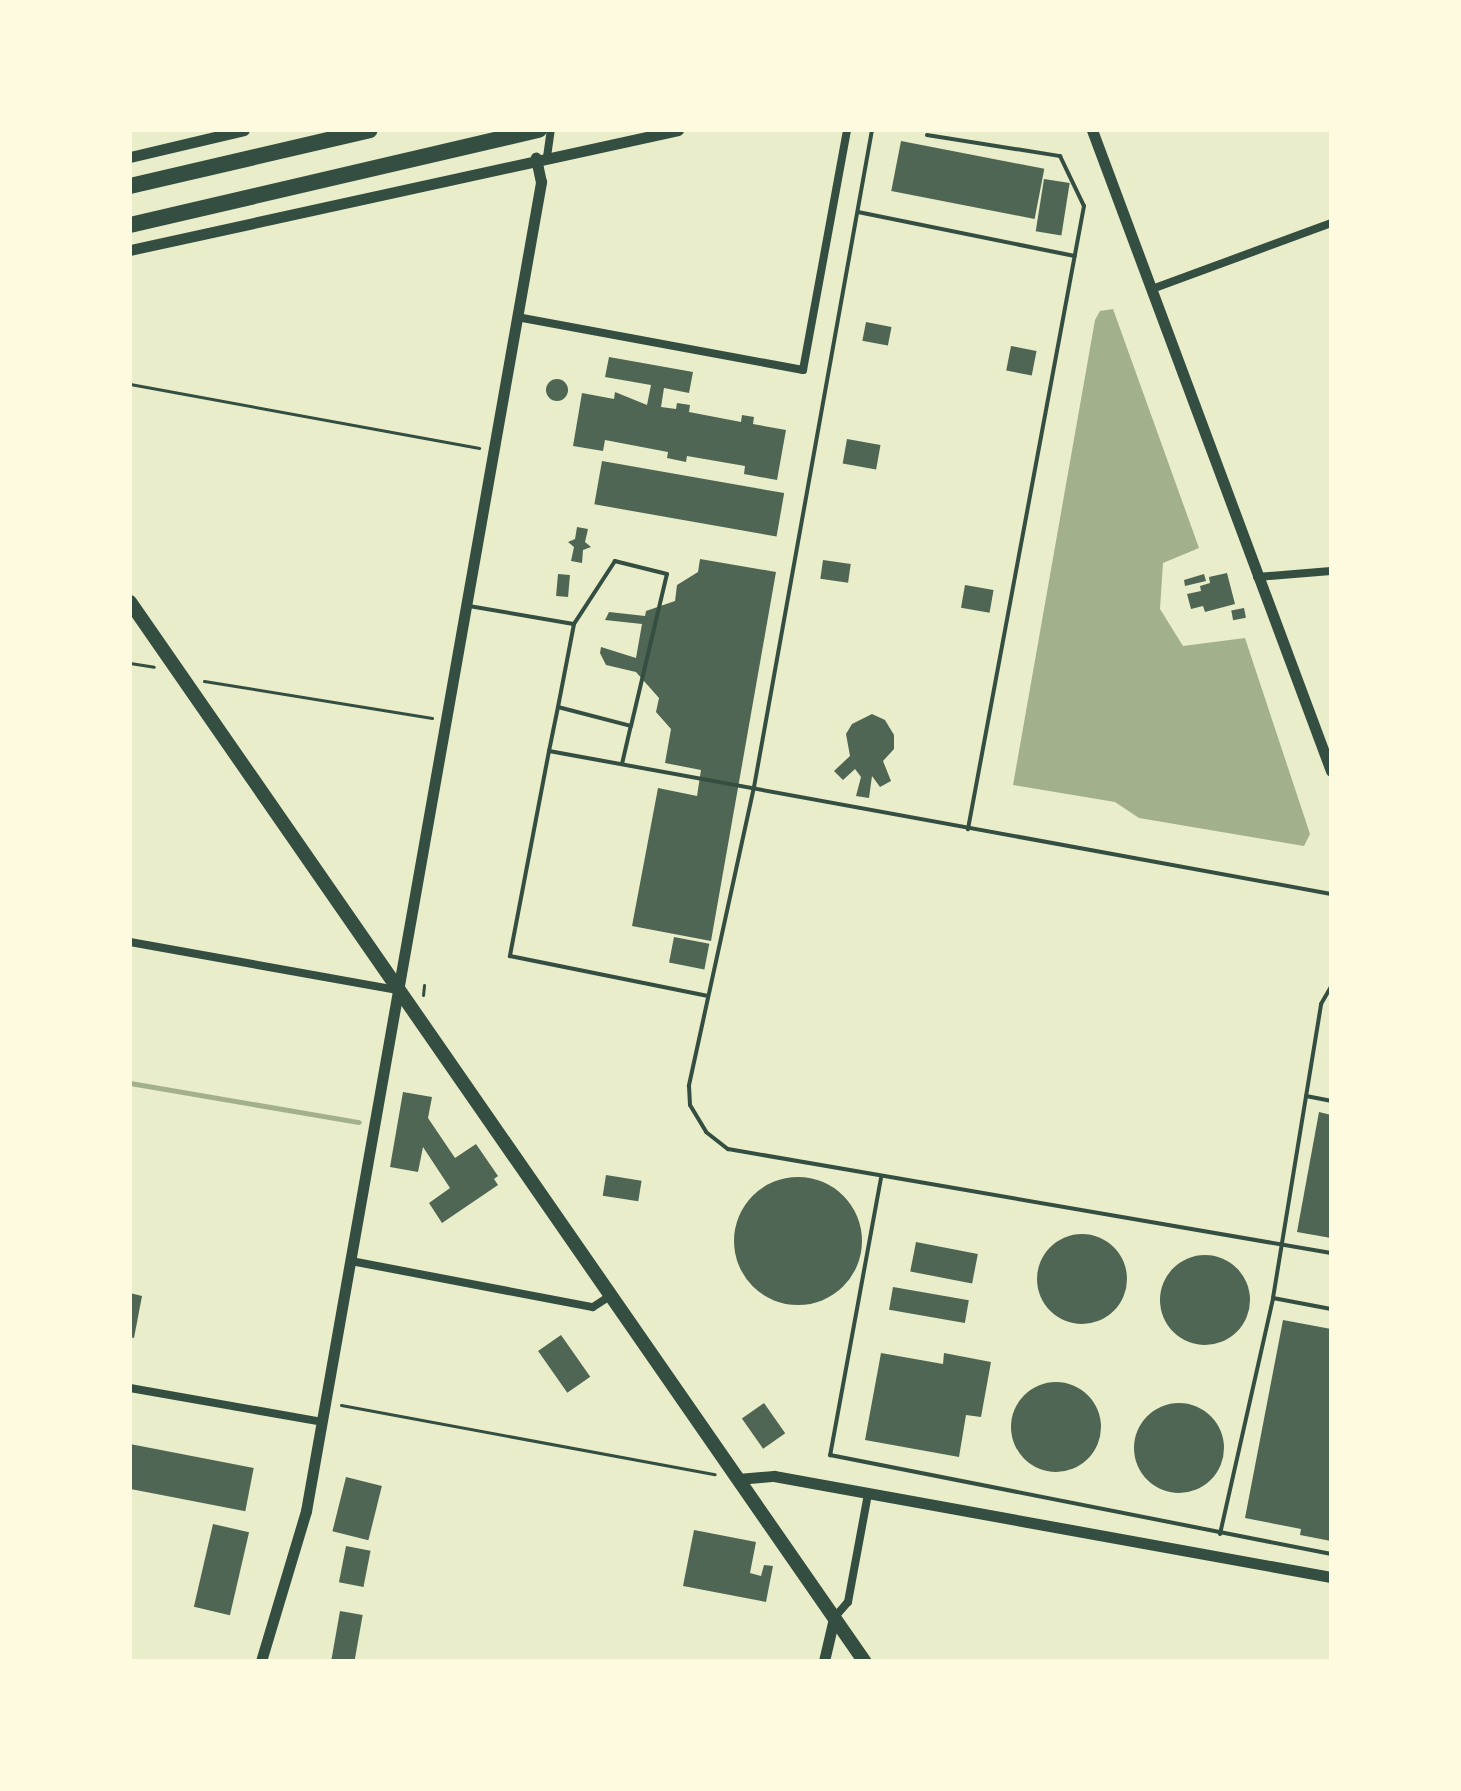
<!DOCTYPE html>
<html>
<head>
<meta charset="utf-8">
<style>
	body { margin:0 }
	#map { position:relative; width:1461px; height:1791px; overflow:hidden; background:#e9edc9; font-family:Lato,sans-serif }
	div>[style] { position:absolute }
	[style*='--x'] { left:calc(var(--x)*1px); top:calc(var(--y)*1px); width:calc(var(--w)*1px); rotate:calc(var(--a)*1deg) }
	.water>* { inset:0; background:#a3b18a }
	.stream>* { height:5px; margin:-2.5px; padding:0 2.5px; transform-origin:2.5px; border-radius:2.5px; background:#a3b18a }
	.building>* { inset:0; background:#4f6655; transform-origin:0 0 }
	.round { border-radius:50% }
	.path>* { height:3px; margin:-1.5px; padding:0 1.5px; transform-origin:1.5px; border-radius:1.5px; background:#344e41 }
	.service>* { height:4px; margin:-2px; padding:0 2px; transform-origin:2px; border-radius:2px; background:#344e41 }
	.minor>* { height:8px; margin:-4px; padding:0 4px; transform-origin:4px; border-radius:4px; background:#344e41 }
	.tertiary>* { height:11px; margin:-5.5px; padding:0 5.5px; transform-origin:5.5px; border-radius:5.5px; background:#344e41 }
	.primary>* { height:14px; margin:-7px; padding:0 7px; transform-origin:7px; border-radius:7px; background:#344e41 }
	.motorway>* { height:16px; margin:-8px; padding:0 8px; transform-origin:8px; border-radius:8px; background:#344e41 }
	span { translate:-50% -50%; white-space:nowrap; text-align:center; line-height:1.15; -webkit-text-stroke:7px #fefae0; paint-order:stroke }
	.frame { position:absolute; inset:0; border:132px solid #fefae0; pointer-events:none }
</style>
</head>
<body>
<div id="map">
	<div class="water">
		<div style="clip-path:polygon(1113px 309px,1199px 548px,1163px 563px,1160px 609px,1183px 646px,1245px 638px,1310px 834px,1304px 846px,1139px 818px,1115px 802px,1013px 785px,1095px 320px,1100px 311px)"></div>
	</div>
	<div class="stream">
		<div style="--x:130;--y:1083;--w:232;--a:9.7"></div>
	</div>
	<div class="building">
		<div style="left:901px;top:141px;width:146px;height:51px;rotate:11deg"></div>
		<div style="left:1044px;top:179px;width:26px;height:53px;rotate:9deg"></div>
		<div style="left:866px;top:322px;width:26px;height:19px;rotate:11deg"></div>
		<div style="left:1011px;top:346px;width:26px;height:25px;rotate:11deg"></div>
		<div style="clip-path:polygon(609px 357px,693px 372px,689px 393px,664px 388px,661px 407px,676px 409px,677px 403px,690px 405px,689px 412px,741px 422px,742px 415px,754px 417px,753px 424px,786px 430px,777px 480px,744px 474px,745px 466px,687px 456px,686px 462px,667px 458px,668px 452px,605px 440px,603px 451px,573px 446px,582px 393px,614px 399px,615px 392px,647px 405px,651px 385px,605px 377px)"></div>
		<div class="round" style="left:546px;top:379px;width:22px;height:22px"></div>
		<div style="left:847px;top:439px;width:34px;height:25px;rotate:10deg"></div>
		<div style="left:602px;top:461px;width:185px;height:44px;rotate:10deg"></div>
		<div style="clip-path:polygon(577px 527px,588px 529px,585px 542px,591px 547px,583px 550px,582px 563px,571px 561px,574px 547px,568px 542px,575px 539px)"></div>
		<div style="clip-path:polygon(700px 559px,776px 572px,711px 941px,632px 926px,658px 788px,697px 796px,701px 770px,665px 763px,671px 729px,656px 712px,659px 698px,636px 672px,606px 665px,600px 653px,601px 647px,636px 658px,642px 624px,605px 620px,609px 612px,645px 616px,646px 611px,675px 601px,677px 585px,698px 572px)"></div>
		<div style="left:823px;top:560px;width:28px;height:19px;rotate:8deg"></div>
		<div style="clip-path:polygon(1227px 573px,1235px 604px,1205px 612px,1203px 606px,1191px 609px,1187px 594px,1201px 591px,1200px 586px,1210px 583px,1209px 577px)"></div>
		<div style="left:558px;top:574px;width:12px;height:22px;rotate:5deg"></div>
		<div style="clip-path:polygon(1204px 574px,1206px 581px,1185px 586px,1184px 580px)"></div>
		<div style="left:965px;top:585px;width:29px;height:23px;rotate:10deg"></div>
		<div style="left:1244px;top:608px;width:10px;height:13px;rotate:79deg"></div>
		<div style="clip-path:polygon(872px 714px,885px 720px,894px 735px,894px 749px,883px 761px,891px 781px,880px 787px,872px 776px,869px 798px,856px 796px,861px 777px,855px 769px,843px 780px,834px 771px,850px 756px,846px 734px,852px 724px)"></div>
		<div style="left:674px;top:937px;width:36px;height:26px;rotate:11deg"></div>
		<div style="clip-path:polygon(403px 1092px,432px 1097px,428px 1118px,455px 1158px,476px 1144px,498px 1176px,494px 1179px,498px 1185px,442px 1223px,429px 1203px,450px 1188px,423px 1147px,418px 1172px,390px 1167px)"></div>
		<div style="clip-path:polygon(1319px 1112px,1331px 1115px,1331px 1238px,1297px 1232px)"></div>
		<div style="left:606px;top:1175px;width:36px;height:21px;rotate:9deg"></div>
		<div class="round" style="left:734px;top:1177px;width:128px;height:128px"></div>
		<div class="round" style="left:1037px;top:1234px;width:90px;height:90px"></div>
		<div style="left:916px;top:1242px;width:63px;height:30px;rotate:11deg"></div>
		<div class="round" style="left:1160px;top:1255px;width:90px;height:90px"></div>
		<div style="left:893px;top:1287px;width:77px;height:23px;rotate:10deg"></div>
		<div style="clip-path:polygon(130px 1293px,142px 1296px,134px 1338px,130px 1337px)"></div>
		<div style="clip-path:polygon(1283px 1320px,1331px 1329px,1331px 1541px,1300px 1535px,1301px 1529px,1245px 1518px)"></div>
		<div style="left:561px;top:1335px;width:51px;height:28px;rotate:55deg"></div>
		<div style="clip-path:polygon(881px 1353px,943px 1364px,944px 1353px,991px 1362px,981px 1417px,966px 1415px,959px 1457px,865px 1440px)"></div>
		<div class="round" style="left:1011px;top:1382px;width:90px;height:90px"></div>
		<div class="round" style="left:1134px;top:1403px;width:90px;height:90px"></div>
		<div style="left:764px;top:1403px;width:37px;height:27px;rotate:55deg"></div>
		<div style="left:130px;top:1444px;width:126px;height:44px;rotate:11deg"></div>
		<div style="left:346px;top:1477px;width:37px;height:56px;rotate:14deg"></div>
		<div style="left:213px;top:1524px;width:37px;height:85px;rotate:13deg"></div>
		<div style="clip-path:polygon(694px 1530px,756px 1542px,750px 1573px,761px 1576px,764px 1565px,773px 1566px,766px 1602px,683px 1586px)"></div>
		<div style="left:346px;top:1546px;width:25px;height:37px;rotate:11deg"></div>
		<div style="left:340px;top:1611px;width:23px;height:51px;rotate:10deg"></div>
	</div>
	<div class="path">
		<div style="--x:130;--y:384;--w:355;--a:10.4"></div>
		<div style="--x:130;--y:663;--w:24;--a:9"></div>
		<div style="--x:204;--y:681;--w:231;--a:9.2"></div>
		<div style="--x:423;--y:995;--w:10;--a:-84"></div>
		<div style="--x:341;--y:1405;--w:380;--a:10.5"></div>
	</div>
	<div class="service">
		<div style="--x:872;--y:130;--w:668;--a:100.18"></div>
		<div style="--x:754;--y:787;--w:306;--a:102.3"></div>
		<div style="--x:689;--y:1086;--w:19;--a:87"></div>
		<div style="--x:690;--y:1105;--w:31;--a:59"></div>
		<div style="--x:706;--y:1132;--w:28;--a:38"></div>
		<div style="--x:728;--y:1149;--w:612;--a:9.79"></div>
		<div style="--x:927;--y:135;--w:135;--a:9"></div>
		<div style="--x:1060;--y:156;--w:55;--a:64.4"></div>
		<div style="--x:1084;--y:206;--w:634;--a:100.55"></div>
		<div style="--x:858;--y:212;--w:221;--a:11.5"></div>
		<div style="--x:469;--y:606;--w:106;--a:9.8"></div>
		<div style="--x:558;--y:707;--w:75;--a:14.6"></div>
		<div style="--x:631;--y:726;--w:156;--a:-76.7"></div>
		<div style="--x:667;--y:574;--w:54;--a:-166"></div>
		<div style="--x:615;--y:561;--w:75;--a:123.1"></div>
		<div style="--x:574;--y:624;--w:85;--a:100.9"></div>
		<div style="--x:558;--y:707;--w:45;--a:101.6"></div>
		<div style="--x:549;--y:751;--w:209;--a:100.8"></div>
		<div style="--x:510;--y:956;--w:202;--a:11.4"></div>
		<div style="--x:549;--y:751;--w:795;--a:10.36"></div>
		<div style="--x:622;--y:764;--w:39;--a:-77"></div>
		<div style="--x:1306;--y:1096;--w:25;--a:11"></div>
		<div style="--x:881;--y:1178;--w:282;--a:100.4"></div>
		<div style="--x:830;--y:1455;--w:511;--a:11.18"></div>
		<div style="--x:1273;--y:1298;--w:59;--a:10.7"></div>
		<div style="--x:1220;--y:1534;--w:242;--a:-77.3"></div>
		<div style="--x:1273;--y:1298;--w:298;--a:-80.7"></div>
		<div style="--x:1321;--y:1004;--w:20;--a:-60"></div>
	</div>
	<div class="minor">
		<div style="--x:547;--y:157;--w:27;--a:-82"></div>
		<div style="--x:1152;--y:289;--w:191;--a:-20.2"></div>
		<div style="--x:517;--y:317;--w:291;--a:10.5"></div>
		<div style="--x:803;--y:370;--w:244;--a:-79.6"></div>
		<div style="--x:1257;--y:577;--w:74;--a:-4.6"></div>
		<div style="--x:130;--y:942;--w:272;--a:10.2"></div>
		<div style="--x:351;--y:1261;--w:246;--a:10.8"></div>
		<div style="--x:593;--y:1307;--w:20;--a:-33"></div>
		<div style="--x:130;--y:1388;--w:195;--a:10"></div>
		<div style="--x:834;--y:1618;--w:21;--a:-49"></div>
		<div style="--x:848;--y:1602;--w:110;--a:-79.5"></div>
	</div>
	<div class="tertiary">
		<div style="--x:1092;--y:130;--w:684;--a:69.55"></div>
		<div style="--x:130;--y:157;--w:117;--a:-13.3"></div>
		<div style="--x:130;--y:250;--w:561;--a:-12.35"></div>
		<div style="--x:738;--y:1479;--w:36;--a:-5"></div>
		<div style="--x:774;--y:1476;--w:566;--a:10.28"></div>
		<div style="--x:261;--y:1661;--w:157;--a:-73.3"></div>
		<div style="--x:306;--y:1511;--w:1350;--a:-79.97"></div>
		<div style="--x:541;--y:182;--w:25;--a:-102"></div>
		<div style="--x:824;--y:1661;--w:44;--a:-76.9"></div>
	</div>
	<div class="primary">
		<div style="--x:130;--y:602;--w:1289;--a:55.27"></div>
	</div>
	<div class="motorway">
		<div style="--x:130;--y:186;--w:246;--a:-13.1"></div>
		<div style="--x:130;--y:225;--w:420;--a:-13.1"></div>
	</div>
	<div class="frame"></div>
</div>
</body>
</html>
